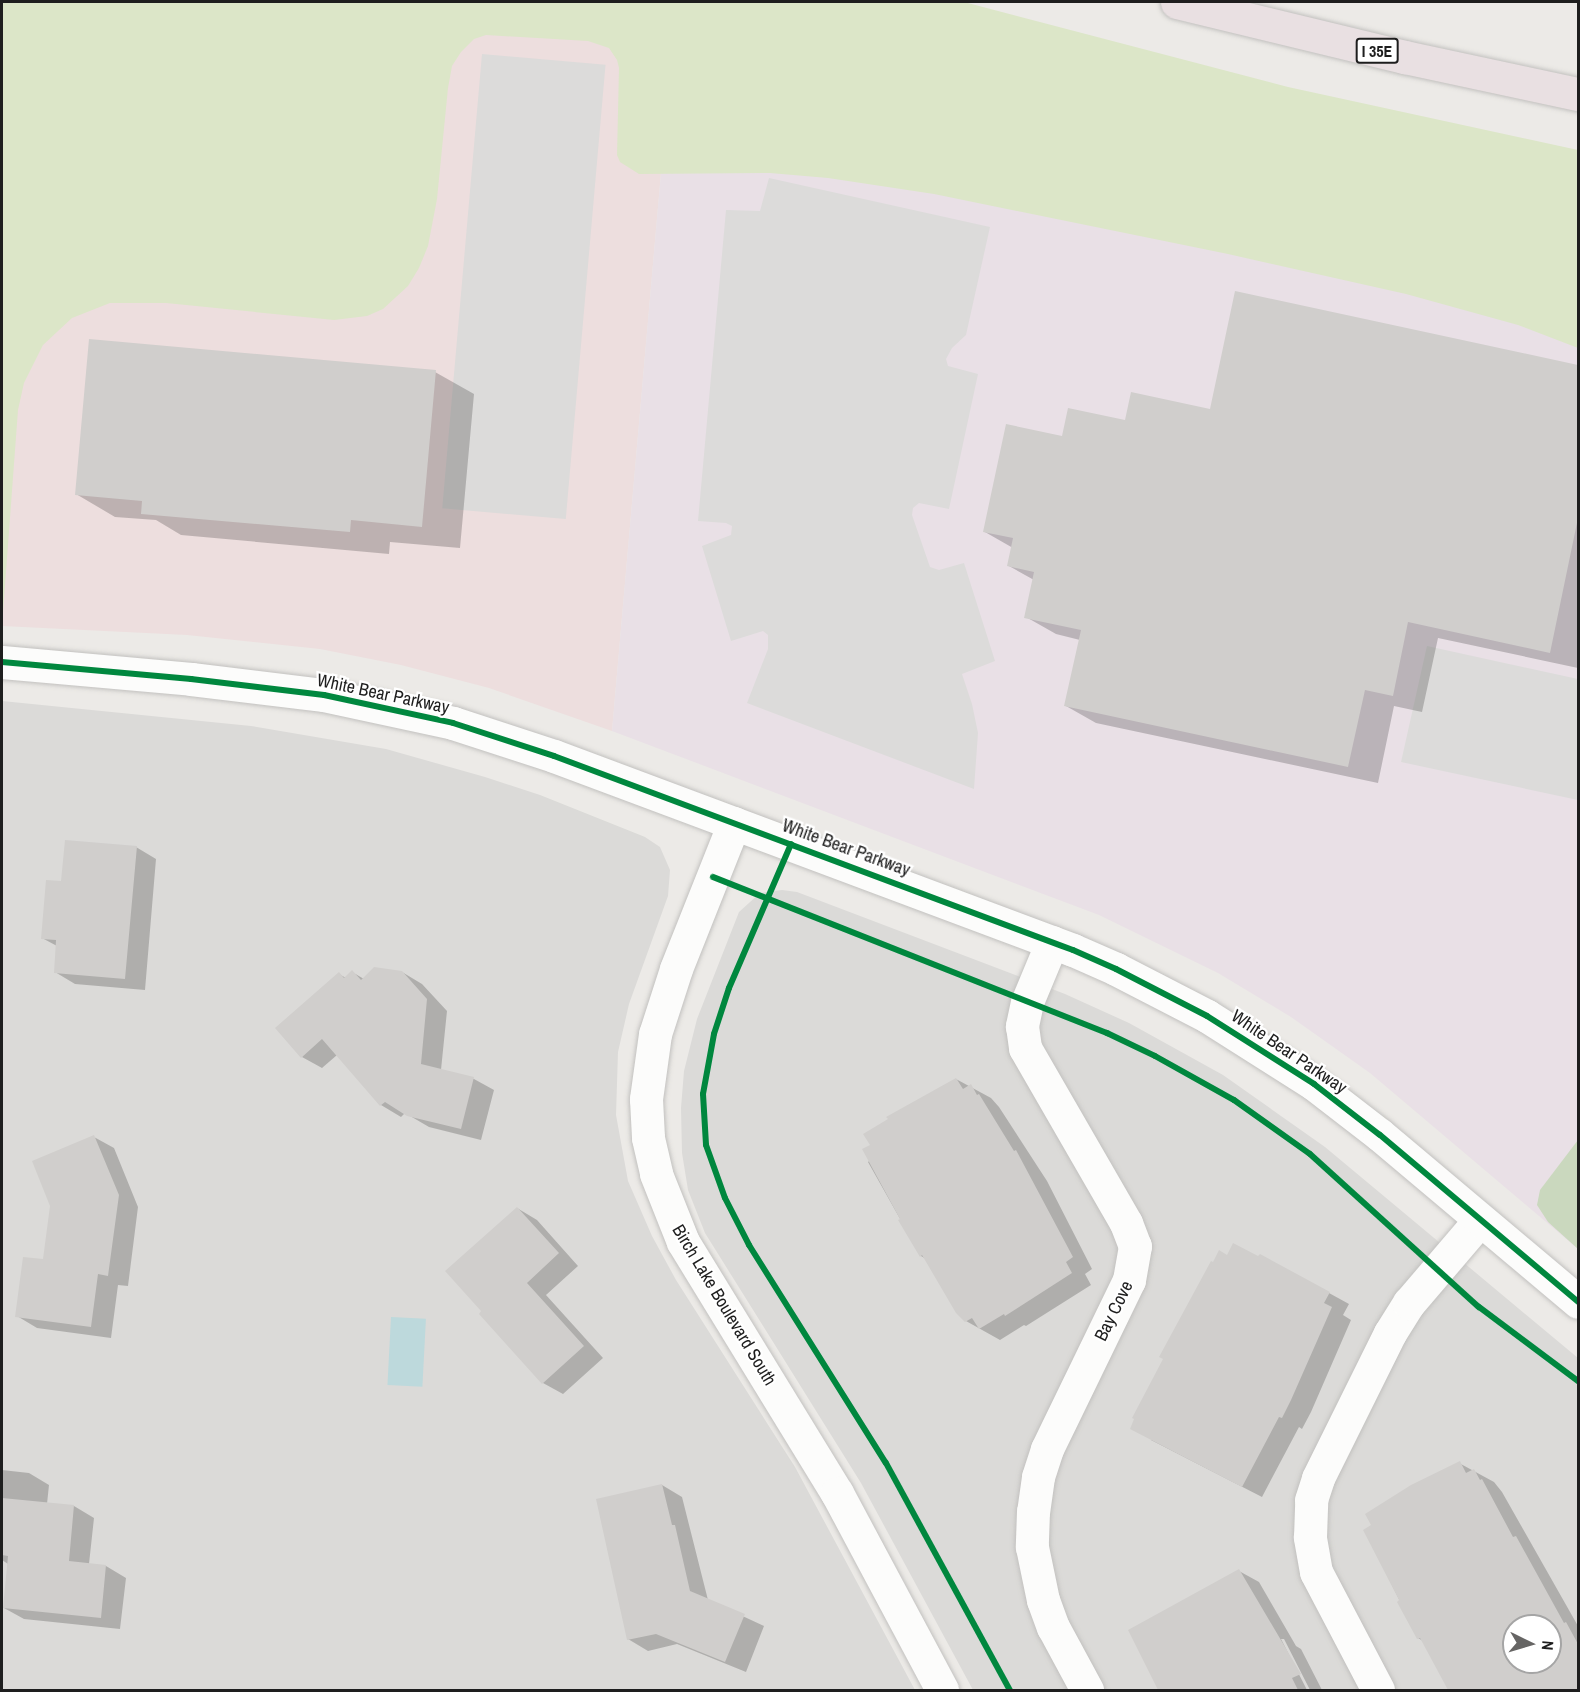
<!DOCTYPE html>
<html>
<head>
<meta charset="utf-8">
<style>
	body { margin:0 }
	#map { position:relative; width:1580px; height:1692px; overflow:hidden; background:#eceae7; font-family:"Archivo Narrow",sans-serif }
	div>[style] { position:absolute }
	[style*='--x'] { left:calc(var(--x)*1px); top:calc(var(--y)*1px); width:calc(var(--w)*1px); rotate:calc(var(--a)*1deg) }
	.residential>* { inset:0; background:#dbdad8 }
	.commercial>* { inset:0; background:#eddede }
	.industrial>* { inset:0; background:#e9e0e6 }
	.grass>* { inset:0; background:#dce6c8 }
	.forest>* { inset:0; background:#cad8be }
	.parking>* { inset:0; background:#dcdbda; transform-origin:0 0 }
	.water>* { inset:0; background:#bdd9dc; transform-origin:0 0 }
	.shadow>* { inset:0; background:#0003 }
	.building>* { inset:0; background:#d0cecc }
	.roads { filter:drop-shadow(0 0 2px #c2c1bf) drop-shadow(0 0 2px #c2c1bf) }
	.minor>* { height:33px; margin:-16.5px; padding:0 16.5px; transform-origin:16.5px; border-radius:16.5px; background:#fcfcfb }
	.tertiary>* { height:33px; margin:-16.5px; padding:0 16.5px; transform-origin:16.5px; border-radius:16.5px; background:#fcfcfb }
	.motorway>* { height:33px; margin:-16.5px; padding:0 16.5px; transform-origin:16.5px; border-radius:16.5px; background:#e9e0e2 }
	.cycleway>* { height:6px; margin:-3px; padding:0 3px; transform-origin:3px; border-radius:3px; background:#00873e }
	span { translate:-50% -50%; white-space:nowrap; text-align:center; line-height:1.15; -webkit-text-stroke:4.5px #fff; paint-order:stroke }
	.shield-label span { padding:2px 4px; background:#fff; border:2px solid; border-radius:4px; -webkit-text-stroke-width:0 }
	.shield-label { font-size:16px; color:#1e1e1e; font-weight:700 }
	.street-label { font-size:18px; color:#1e1e1e }
	.frame { position:absolute; inset:0; border:3px solid #1e1e1e; pointer-events:none }
	.north { position:absolute; left:1502px; top:1614px; width:60px; height:60px; box-sizing:border-box; background:#fff; border:2px solid #a5a5a5; border-radius:50%; rotate:95deg; font-size:16px; font-weight:700; line-height:24px; text-align:center; color:#1e1e1e }
	.north::after { content:''; display:block; margin:auto; width:21px; height:27px; background:#666564; clip-path:polygon(50% 0,100% 100%,50% 72%,0 100%) }
</style>
</head>
<body>
<div id="map">
	<div class="residential">
		<div style="clip-path:polygon(2px 701px,251px 726px,386px 749px,485px 777px,540px 795px,645px 837px,660px 847px,670px 870px,668px 896px,629px 1004px,618px 1052px,616px 1115px,628px 1181px,652px 1236px,676px 1280px,795px 1467px,915px 1690px,2px 1690px)"></div>
		<div style="clip-path:polygon(evenodd,782px 890px,797px 892px,1065px 994px,1129px 1023px,1223px 1075px,1325px 1147px,1578px 1358px,1578px 1690px,973px 1690px,861px 1483px,705px 1233px,688px 1190px,682px 1153px,681px 1108px,684px 1071px,697px 1019px,739px 912px,760px 893px,782px 890px,1514px 1626px,1550px 1626px,1550px 1662px,1514px 1662px,1514px 1626px)"></div>
	</div>
	<div class="commercial">
		<div style="clip-path:polygon(676px 2px,612px 731px,489px 688px,401px 665px,320px 649px,187px 635px,2px 626px,2px 106px)"></div>
	</div>
	<div class="industrial">
		<div style="clip-path:polygon(676px 2px,1578px 206px,1578px 1249px,1370px 1073px,1291px 1017px,1218px 973px,1099px 915px,612px 731px)"></div>
	</div>
	<div class="grass">
		<div style="clip-path:polygon(2px 2px,964px 2px,1288px 87px,1578px 150px,1578px 348px,1518px 325px,1406px 294px,1228px 254px,934px 194px,828px 178px,770px 173px,639px 174px,620px 162px,617px 155px,619px 68px,617px 60px,609px 48px,588px 41px,486px 35px,474px 39px,461px 52px,452px 66px,448px 88px,437px 199px,428px 246px,419px 268px,408px 286px,383px 309px,367px 316px,334px 320px,166px 303px,110px 303px,72px 318px,43px 345px,24px 383px,18px 410px,2px 626px)"></div>
	</div>
	<div class="forest">
		<div style="clip-path:polygon(1578px 1140px,1578px 1249px,1548px 1222px,1537px 1205px,1540px 1190px)"></div>
	</div>
	<div class="parking">
		<div style="left:482px;top:54px;width:124px;height:456px;rotate:5deg"></div>
		<div style="clip-path:polygon(769px 178px,990px 227px,966px 335px,952px 348px,946px 359px,948px 366px,978px 374px,949px 509px,919px 503px,913px 508px,912px 515px,930px 567px,939px 570px,964px 563px,995px 661px,962px 674px,972px 704px,978px 733px,974px 789px,747px 703px,768px 649px,768px 635px,763px 631px,731px 641px,702px 546px,731px 535px,732px 526px,726px 523px,698px 521px,726px 210px,760px 211px)"></div>
		<div style="clip-path:polygon(1427px 646px,1578px 679px,1578px 800px,1401px 762px)"></div>
	</div>
	<div class="water">
		<div style="left:391px;top:1317px;width:35px;height:68px;rotate:3deg"></div>
	</div>
	<div class="shadow">
		<div style="clip-path:polygon(1236px 293px,1578px 366px,1578px 668px,1438px 638px,1422px 712px,1394px 706px,1378px 783px,1096px 723px,1066px 706px,1080px 640px,1056px 634px,1026px 617px,1034px 580px,1009px 566px,1013px 548px,985px 532px,1063px 437px,1126px 422px,1211px 411px)"></div>
		<div style="clip-path:polygon(435px 372px,474px 394px,460px 548px,390px 542px,389px 554px,181px 535px,156px 520px,115px 517px,76px 494px)"></div>
		<div style="clip-path:polygon(136px 847px,156px 859px,145px 990px,75px 984px,55px 972px,57px 946px,42px 938px,63px 883px)"></div>
		<div style="clip-path:polygon(352px 972px,364px 979px,402px 972px,422px 984px,447px 1011px,441px 1070px,474px 1079px,494px 1090px,481px 1140px,429px 1127px,405px 1113px,401px 1117px,381px 1105px,337px 1055px,322px 1068px,302px 1057px,339px 974px,346px 978px)"></div>
		<div style="clip-path:polygon(956px 1079px,991px 1098px,999px 1107px,1047px 1181px,1092px 1269px,1085px 1274px,1091px 1285px,1026px 1326px,1024px 1325px,1000px 1340px,966px 1321px,926px 1259px,921px 1256px,868px 1162px)"></div>
		<div style="clip-path:polygon(94px 1137px,114px 1148px,138px 1207px,128px 1286px,118px 1285px,111px 1338px,37px 1328px,17px 1316px,44px 1261px)"></div>
		<div style="clip-path:polygon(517px 1208px,537px 1220px,578px 1266px,546px 1295px,603px 1358px,563px 1394px,543px 1383px,483px 1312px)"></div>
		<div style="clip-path:polygon(1329px 1293px,1349px 1304px,1343px 1315px,1351px 1320px,1311px 1412px,1302px 1429px,1299px 1427px,1262px 1497px,1151px 1440px)"></div>
		<div style="clip-path:polygon(evenodd,1459px 1463px,1494px 1482px,1502px 1492px,1578px 1626px,1578px 1690px,1449px 1690px,1423px 1641px,1418px 1638px,1365px 1530px,1459px 1463px,1514px 1626px,1550px 1626px,1550px 1662px,1514px 1662px,1514px 1626px)"></div>
		<div style="clip-path:polygon(2px 1470px,29px 1473px,49px 1485px,47px 1504px,74px 1506px,94px 1518px,89px 1564px,106px 1566px,126px 1578px,120px 1629px,24px 1619px,4px 1608px,8px 1564px,2px 1560px)"></div>
		<div style="clip-path:polygon(662px 1485px,682px 1497px,708px 1600px,764px 1626px,746px 1672px,677px 1644px,648px 1651px,628px 1639px)"></div>
		<div style="clip-path:polygon(1239px 1571px,1259px 1582px,1296px 1646px,1301px 1649px,1322px 1690px,1310px 1690px,1284px 1639px,1281px 1639px,1307px 1690px,1159px 1690px,1130px 1630px)"></div>
	</div>
	<div class="building">
		<div style="clip-path:polygon(1235px 291px,1578px 365px,1578px 518px,1550px 653px,1408px 622px,1393px 696px,1365px 690px,1348px 767px,1064px 706px,1081px 630px,1024px 618px,1034px 572px,1007px 566px,1013px 538px,983px 532px,1006px 424px,1062px 436px,1068px 408px,1125px 420px,1131px 392px,1210px 409px)"></div>
		<div style="clip-path:polygon(89px 339px,436px 370px,422px 527px,351px 520px,350px 532px,141px 514px,142px 501px,75px 495px)"></div>
		<div style="clip-path:polygon(65px 840px,137px 846px,125px 979px,54px 973px,56px 940px,41px 939px,46px 880px,61px 881px)"></div>
		<div style="clip-path:polygon(374px 967px,402px 971px,427px 999px,421px 1064px,474px 1077px,461px 1129px,407px 1116px,385px 1102px,380px 1106px,322px 1039px,301px 1058px,275px 1028px,339px 972px,344px 978px,352px 970px,361px 980px)"></div>
		<div style="clip-path:polygon(956px 1078px,963px 1089px,971px 1084px,977px 1095px,979px 1094px,1014px 1151px,1016px 1150px,1073px 1257px,1066px 1262px,1072px 1273px,1005px 1316px,1004px 1314px,979px 1329px,972px 1318px,965px 1322px,956px 1313px,922px 1255px,920px 1257px,898px 1220px,900px 1219px,862px 1149px,870px 1145px,863px 1134px,888px 1119px,886px 1117px)"></div>
		<div style="clip-path:polygon(94px 1135px,119px 1195px,108px 1276px,98px 1274px,91px 1327px,15px 1317px,23px 1257px,43px 1259px,50px 1206px,32px 1161px)"></div>
		<div style="clip-path:polygon(517px 1207px,559px 1253px,527px 1283px,584px 1346px,542px 1384px,479px 1314px,481px 1311px,445px 1271px)"></div>
		<div style="clip-path:polygon(1233px 1243px,1258px 1256px,1260px 1254px,1330px 1292px,1324px 1303px,1332px 1307px,1291px 1400px,1282px 1418px,1279px 1417px,1242px 1487px,1130px 1429px,1134px 1419px,1132px 1418px,1163px 1359px,1159px 1357px,1211px 1261px,1213px 1262px,1219px 1250px,1227px 1255px)"></div>
		<div style="clip-path:polygon(evenodd,1460px 1461px,1466px 1473px,1474px 1469px,1480px 1480px,1482px 1479px,1513px 1537px,1516px 1536px,1564px 1623px,1566px 1622px,1578px 1644px,1578px 1690px,1448px 1690px,1420px 1638px,1417px 1639px,1397px 1602px,1399px 1600px,1363px 1530px,1371px 1525px,1365px 1514px,1411px 1485px,1460px 1461px,1514px 1626px,1550px 1626px,1550px 1662px,1514px 1662px,1514px 1626px)"></div>
		<div style="clip-path:polygon(662px 1484px,672px 1525px,675px 1525px,690px 1591px,745px 1614px,725px 1662px,656px 1634px,627px 1640px,596px 1499px)"></div>
		<div style="clip-path:polygon(2px 1498px,74px 1505px,69px 1561px,106px 1565px,101px 1618px,3px 1608px,8px 1556px,2px 1555px)"></div>
		<div style="clip-path:polygon(1239px 1569px,1301px 1674px,1292px 1678px,1298px 1690px,1158px 1690px,1128px 1630px)"></div>
	</div>
	<div class="roads">
		<div class="minor">
			<div style="--x:1052;--y:942;--w:65;--a:112.6"></div>
			<div style="--x:1027;--y:1002;--w:25;--a:102"></div>
			<div style="--x:1022;--y:1026;--w:22;--a:82"></div>
			<div style="--x:1025;--y:1048;--w:202;--a:60"></div>
			<div style="--x:1126;--y:1223;--w:25;--a:69"></div>
			<div style="--x:1135;--y:1246;--w:35;--a:100"></div>
			<div style="--x:1129;--y:1280;--w:188;--a:115.9"></div>
			<div style="--x:1047;--y:1449;--w:29;--a:108"></div>
			<div style="--x:1038;--y:1477;--w:34;--a:98"></div>
			<div style="--x:1033;--y:1511;--w:36;--a:92"></div>
			<div style="--x:1032;--y:1547;--w:54;--a:78.3"></div>
			<div style="--x:1043;--y:1600;--w:29;--a:70"></div>
			<div style="--x:1053;--y:1627;--w:72;--a:61.6"></div>
			<div style="--x:1378;--y:1690;--w:133;--a:-117.7"></div>
			<div style="--x:1316;--y:1572;--w:36;--a:-100"></div>
			<div style="--x:1310;--y:1537;--w:37;--a:-88"></div>
			<div style="--x:1311;--y:1500;--w:23;--a:-72"></div>
			<div style="--x:1318;--y:1478;--w:162;--a:-63.6"></div>
			<div style="--x:1390;--y:1333;--w:36;--a:-58"></div>
			<div style="--x:1409;--y:1303;--w:109;--a:-49.5"></div>
		</div>
		<div class="tertiary">
			<div style="--x:2;--y:662;--w:190;--a:5.1"></div>
			<div style="--x:191;--y:679;--w:134;--a:6.9"></div>
			<div style="--x:324;--y:695;--w:132;--a:12.2"></div>
			<div style="--x:453;--y:723;--w:106;--a:18.1"></div>
			<div style="--x:554;--y:756;--w:554;--a:20.5"></div>
			<div style="--x:1073;--y:950;--w:47;--a:23.8"></div>
			<div style="--x:1116;--y:969;--w:102;--a:27.3"></div>
			<div style="--x:1207;--y:1016;--w:127;--a:32.4"></div>
			<div style="--x:1314;--y:1084;--w:83;--a:37.7"></div>
			<div style="--x:1380;--y:1135;--w:259;--a:40.1"></div>
			<div style="--x:734;--y:823;--w:157;--a:111.7"></div>
			<div style="--x:676;--y:969;--w:68;--a:107.9"></div>
			<div style="--x:655;--y:1034;--w:66;--a:97.9"></div>
			<div style="--x:646;--y:1099;--w:39;--a:87"></div>
			<div style="--x:648;--y:1138;--w:37;--a:77"></div>
			<div style="--x:656;--y:1174;--w:73;--a:68.3"></div>
			<div style="--x:683;--y:1242;--w:294;--a:58.5"></div>
			<div style="--x:837;--y:1493;--w:223;--a:61.9"></div>
		</div>
		<div class="motorway">
			<div style="--x:1177;--y:2;--w:235;--a:13.6"></div>
			<div style="--x:1405;--y:57;--w:177;--a:12.1"></div>
		</div>
	</div>
	<div class="cycleway">
		<div style="--x:2;--y:662;--w:190;--a:5.1"></div>
		<div style="--x:191;--y:679;--w:134;--a:6.9"></div>
		<div style="--x:324;--y:695;--w:132;--a:12.2"></div>
		<div style="--x:453;--y:723;--w:106;--a:18.1"></div>
		<div style="--x:554;--y:756;--w:554;--a:20.5"></div>
		<div style="--x:1073;--y:950;--w:47;--a:23.8"></div>
		<div style="--x:1116;--y:969;--w:102;--a:27.3"></div>
		<div style="--x:1207;--y:1016;--w:127;--a:32.4"></div>
		<div style="--x:1314;--y:1084;--w:83;--a:37.7"></div>
		<div style="--x:1380;--y:1135;--w:259;--a:40.1"></div>
		<div style="--x:791;--y:844;--w:157;--a:113.3"></div>
		<div style="--x:729;--y:988;--w:48;--a:108.1"></div>
		<div style="--x:714;--y:1034;--w:61;--a:100.4"></div>
		<div style="--x:703;--y:1094;--w:51;--a:86.6"></div>
		<div style="--x:706;--y:1145;--w:56;--a:70.3"></div>
		<div style="--x:725;--y:1198;--w:53;--a:62.9"></div>
		<div style="--x:749;--y:1245;--w:257;--a:57.9"></div>
		<div style="--x:886;--y:1463;--w:259;--a:61.4"></div>
		<div style="--x:713;--y:877;--w:424;--a:21.6"></div>
		<div style="--x:1107;--y:1033;--w:53;--a:25.6"></div>
		<div style="--x:1155;--y:1056;--w:90;--a:29.1"></div>
		<div style="--x:1234;--y:1100;--w:93;--a:35.4"></div>
		<div style="--x:1310;--y:1154;--w:228;--a:42.2"></div>
		<div style="--x:1479;--y:1307;--w:124;--a:36.8"></div>
	</div>
	<div class="shield-label">
		<span style="left:1377px;top:51px">I 35E</span>
	</div>
	<div class="street-label">
		<span style="left:383px;top:694px;rotate:12deg">White Bear Parkway</span>
		<span style="left:846px;top:848px;rotate:20deg">White Bear Parkway</span>
		<span style="left:1289px;top:1052px;rotate:34deg">White Bear Parkway</span>
		<span style="left:724px;top:1305px;rotate:59deg">Birch Lake Boulevard South</span>
		<span style="left:1114px;top:1311px;rotate:-64deg">Bay Cove</span>
	</div>
	<div class="frame"></div>
	<div class="north">N</div>
</div>
</body>
</html>
